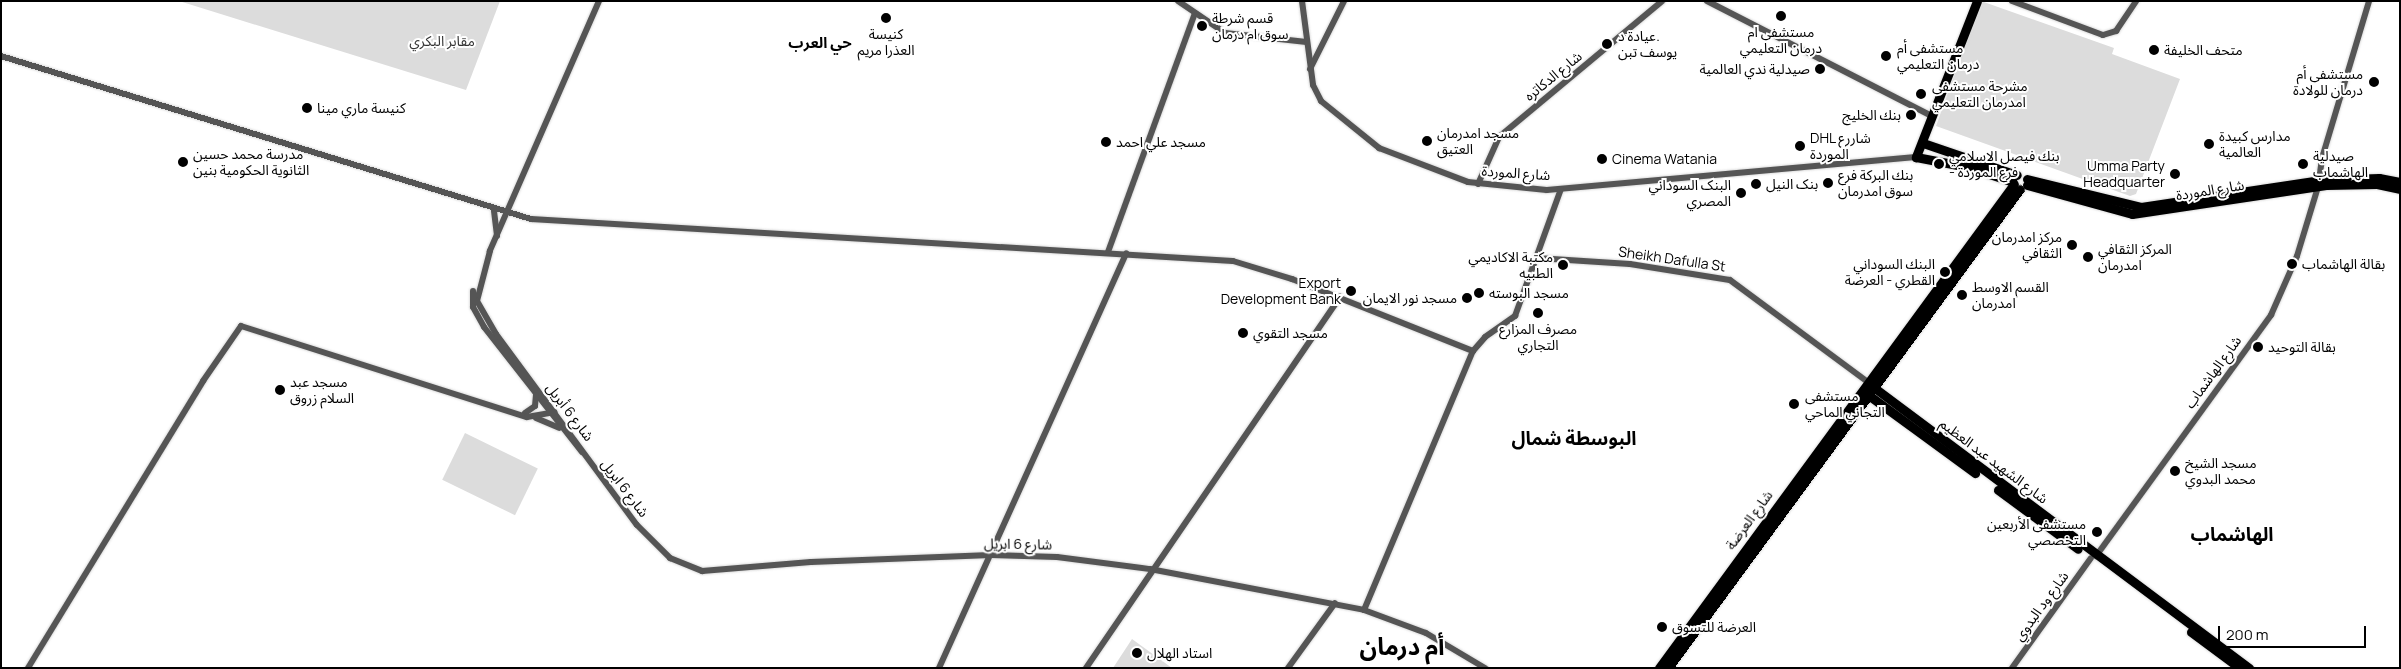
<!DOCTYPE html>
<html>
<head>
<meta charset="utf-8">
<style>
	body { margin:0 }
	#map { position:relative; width:2401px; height:669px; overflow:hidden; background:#fff; font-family:Manrope,"Noto Sans Arabic",sans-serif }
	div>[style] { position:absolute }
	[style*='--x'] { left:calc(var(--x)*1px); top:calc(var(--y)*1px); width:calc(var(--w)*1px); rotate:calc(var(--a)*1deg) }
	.green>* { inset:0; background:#dcdcdc; transform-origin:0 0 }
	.roads { filter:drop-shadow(0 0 1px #dbdbdb) drop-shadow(0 0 1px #dbdbdb) }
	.minor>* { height:6px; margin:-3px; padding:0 3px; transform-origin:3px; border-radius:3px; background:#555 }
	.major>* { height:9px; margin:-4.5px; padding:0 4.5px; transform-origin:4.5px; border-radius:4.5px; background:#000 }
	.dots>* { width:14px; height:14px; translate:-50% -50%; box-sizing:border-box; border:2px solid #fff; border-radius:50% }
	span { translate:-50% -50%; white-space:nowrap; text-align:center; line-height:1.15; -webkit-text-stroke:4px #fff; paint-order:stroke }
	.poi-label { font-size:14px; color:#000 }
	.left { translate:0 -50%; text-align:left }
	.right { translate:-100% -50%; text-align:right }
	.park-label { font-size:14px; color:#333 }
	.street-label { font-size:14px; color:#000 }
	.neighbourhood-label { font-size:15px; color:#000; font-weight:700 }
	.district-label { font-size:19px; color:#000; font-weight:700 }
	.town-label { font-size:24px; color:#000; font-weight:700 }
	.frame { position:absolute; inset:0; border:2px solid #000; pointer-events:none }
	.scale { position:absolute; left:2218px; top:626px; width:148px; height:22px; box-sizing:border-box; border:2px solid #000; border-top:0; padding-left:6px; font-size:15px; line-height:18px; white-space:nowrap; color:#000; -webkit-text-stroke:4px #fff; paint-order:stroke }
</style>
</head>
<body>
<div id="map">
	<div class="green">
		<div style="clip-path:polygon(179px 1px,500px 1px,466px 90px)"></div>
		<div style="clip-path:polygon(1981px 1px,2114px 48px,2112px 54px,2180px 79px,2136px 194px,2130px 196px,1936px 126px)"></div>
		<div style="left:465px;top:433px;width:81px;height:52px;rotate:26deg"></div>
		<div style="clip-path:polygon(1132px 639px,1172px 668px,1113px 668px)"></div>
	</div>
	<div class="roads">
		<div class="minor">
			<div style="--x:599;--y:1;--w:273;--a:113.6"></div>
			<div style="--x:490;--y:251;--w:52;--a:104.6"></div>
			<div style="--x:477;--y:301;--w:38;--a:60"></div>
			<div style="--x:496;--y:334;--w:237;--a:53.6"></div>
			<div style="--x:637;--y:525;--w:47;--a:45"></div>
			<div style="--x:670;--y:558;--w:35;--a:22"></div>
			<div style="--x:702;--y:571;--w:109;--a:-4.7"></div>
			<div style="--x:811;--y:562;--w:180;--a:-2.2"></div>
			<div style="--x:991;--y:555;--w:66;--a:1.7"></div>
			<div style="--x:1057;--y:557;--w:94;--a:7.4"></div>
			<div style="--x:1150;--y:569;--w:218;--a:10.8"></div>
			<div style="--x:1364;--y:610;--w:66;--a:20.4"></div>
			<div style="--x:1426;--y:633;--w:69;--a:30.7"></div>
			<div style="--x:1178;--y:1;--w:57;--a:34.2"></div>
			<div style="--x:1225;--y:33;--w:82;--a:6.3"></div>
			<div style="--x:1302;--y:1;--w:85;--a:82.5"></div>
			<div style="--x:1313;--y:85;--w:18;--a:63"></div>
			<div style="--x:1321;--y:101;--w:75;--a:39"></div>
			<div style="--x:1379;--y:148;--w:95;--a:20.9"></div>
			<div style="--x:1468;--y:182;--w:79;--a:5.8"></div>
			<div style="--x:1547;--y:190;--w:370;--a:-5.1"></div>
			<div style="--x:1707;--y:1;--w:253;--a:27.1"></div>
			<div style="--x:2012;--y:1;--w:97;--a:20.5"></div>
			<div style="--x:2103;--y:35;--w:14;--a:-17"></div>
			<div style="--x:2116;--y:31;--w:36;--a:-56"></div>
			<div style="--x:1;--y:56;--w:554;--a:17.1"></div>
			<div style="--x:531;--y:219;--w:703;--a:3.42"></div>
			<div style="--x:1233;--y:261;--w:62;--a:17"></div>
			<div style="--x:1292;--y:279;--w:195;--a:21.7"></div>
			<div style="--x:1310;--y:69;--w:76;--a:-63.4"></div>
			<div style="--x:2319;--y:180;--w:22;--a:-82"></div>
			<div style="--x:2322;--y:158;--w:164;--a:-73.3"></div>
			<div style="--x:1478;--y:184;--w:51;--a:-65.9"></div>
			<div style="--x:1499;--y:137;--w:212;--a:-39.8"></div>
			<div style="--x:494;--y:211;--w:25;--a:83"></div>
			<div style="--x:1108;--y:252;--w:254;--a:-70"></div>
			<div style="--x:1537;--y:258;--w:93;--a:3.7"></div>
			<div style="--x:1630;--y:264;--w:101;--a:9.1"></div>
			<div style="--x:1730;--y:280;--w:172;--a:36.5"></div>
			<div style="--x:473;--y:291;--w:16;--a:90"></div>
			<div style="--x:473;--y:307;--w:23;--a:61"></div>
			<div style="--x:484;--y:327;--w:159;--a:51.9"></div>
			<div style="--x:525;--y:413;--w:12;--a:-35"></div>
			<div style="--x:535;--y:406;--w:11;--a:-85"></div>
			<div style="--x:536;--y:418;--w:25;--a:23"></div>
			<div style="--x:2096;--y:556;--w:298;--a:-54"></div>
			<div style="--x:2271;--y:315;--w:64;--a:-66.2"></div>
			<div style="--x:2297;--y:256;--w:72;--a:-73.1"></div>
			<div style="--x:1364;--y:610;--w:281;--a:-67.2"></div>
			<div style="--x:1473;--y:351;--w:18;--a:-49"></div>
			<div style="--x:1485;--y:337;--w:37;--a:-35"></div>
			<div style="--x:1515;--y:316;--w:135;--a:-70.1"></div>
			<div style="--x:28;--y:668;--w:336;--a:-58.6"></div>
			<div style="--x:203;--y:381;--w:67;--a:-55.4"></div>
			<div style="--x:241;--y:326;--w:300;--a:17.7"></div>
			<div style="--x:527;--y:417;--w:28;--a:-10"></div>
			<div style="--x:939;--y:668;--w:455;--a:-65.7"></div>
			<div style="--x:1086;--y:668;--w:450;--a:-55.6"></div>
			<div style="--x:1288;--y:668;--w:80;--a:-54.1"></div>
			<div style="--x:2012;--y:668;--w:135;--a:-54.3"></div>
		</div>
		<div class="major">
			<div style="--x:1977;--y:1;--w:168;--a:111.4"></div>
			<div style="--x:1916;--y:157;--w:53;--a:10.9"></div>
			<div style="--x:1968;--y:167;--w:47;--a:18.4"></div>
			<div style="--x:1923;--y:143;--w:99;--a:18.8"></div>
			<div style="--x:2027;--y:179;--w:117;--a:13.8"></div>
			<div style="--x:2141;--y:207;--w:180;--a:-8.6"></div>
			<div style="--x:2319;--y:180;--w:60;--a:-1.9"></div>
			<div style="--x:2379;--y:178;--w:21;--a:11"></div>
			<div style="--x:2027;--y:185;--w:109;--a:15.4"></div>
			<div style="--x:2132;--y:214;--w:196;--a:-8.5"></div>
			<div style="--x:2326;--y:185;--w:51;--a:-1.1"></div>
			<div style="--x:2377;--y:184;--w:24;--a:12"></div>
			<div style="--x:1872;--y:386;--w:471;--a:36.8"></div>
			<div style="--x:1867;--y:394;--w:134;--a:36.2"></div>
			<div style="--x:1998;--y:490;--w:99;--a:36.4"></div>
			<div style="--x:2191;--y:632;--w:57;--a:36.5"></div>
			<div style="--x:1659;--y:668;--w:600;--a:-53.74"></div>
			<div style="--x:1668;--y:668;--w:594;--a:-53.69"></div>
		</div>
	</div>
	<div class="dots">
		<div style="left:1781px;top:16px;background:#000"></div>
		<div style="left:886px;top:18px;background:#000"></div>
		<div style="left:1202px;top:26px;background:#000"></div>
		<div style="left:1607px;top:44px;background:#000"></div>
		<div style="left:2154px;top:50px;background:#000"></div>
		<div style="left:1886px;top:56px;background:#000"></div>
		<div style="left:1820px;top:69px;background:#000"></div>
		<div style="left:2374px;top:82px;background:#000"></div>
		<div style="left:1921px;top:94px;background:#000"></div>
		<div style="left:307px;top:108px;background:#000"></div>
		<div style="left:1911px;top:115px;background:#000"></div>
		<div style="left:1427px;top:141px;background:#000"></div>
		<div style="left:1106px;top:142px;background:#000"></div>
		<div style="left:2209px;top:144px;background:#000"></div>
		<div style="left:1800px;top:146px;background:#000"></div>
		<div style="left:1602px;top:159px;background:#000"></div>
		<div style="left:183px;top:162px;background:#000"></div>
		<div style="left:1939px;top:164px;background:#000"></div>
		<div style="left:2303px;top:164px;background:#000"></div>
		<div style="left:2175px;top:174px;background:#000"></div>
		<div style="left:1828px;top:183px;background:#000"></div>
		<div style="left:1756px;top:184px;background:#000"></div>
		<div style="left:1741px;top:193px;background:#000"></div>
		<div style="left:2072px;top:245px;background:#000"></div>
		<div style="left:2088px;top:257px;background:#000"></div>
		<div style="left:2292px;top:264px;background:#000"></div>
		<div style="left:1563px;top:265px;background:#000"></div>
		<div style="left:1945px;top:272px;background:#000"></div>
		<div style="left:1351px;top:291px;background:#000"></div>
		<div style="left:1479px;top:293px;background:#000"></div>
		<div style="left:1962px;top:295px;background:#000"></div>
		<div style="left:1467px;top:298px;background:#000"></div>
		<div style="left:1538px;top:313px;background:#000"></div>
		<div style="left:1243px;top:333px;background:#000"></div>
		<div style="left:2258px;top:347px;background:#000"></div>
		<div style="left:280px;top:390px;background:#000"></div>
		<div style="left:1794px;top:404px;background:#000"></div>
		<div style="left:2175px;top:471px;background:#000"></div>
		<div style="left:2097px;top:532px;background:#000"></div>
		<div style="left:1662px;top:627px;background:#000"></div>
		<div style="left:1137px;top:653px;background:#000"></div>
	</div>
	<div class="poi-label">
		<span class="left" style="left:1212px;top:26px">قسم شرطة<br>سوق ام درمان</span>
		<span style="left:1781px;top:40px">مستشفى ام<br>درمان التعليمي</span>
		<span style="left:886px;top:42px">كنيسة<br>العذرا مريم</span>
		<span class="left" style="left:1618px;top:44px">عيادة د.<br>يوسف تبن</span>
		<span class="left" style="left:1897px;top:56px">مستشفى أم<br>درمان التعليمي</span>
		<span class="left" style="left:2164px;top:50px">متحف الخليفة</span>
		<span class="right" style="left:1810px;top:69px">صيدلية ندي العالمية</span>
		<span class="right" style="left:2363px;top:82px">مستشفى أم<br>درمان للولادة</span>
		<span class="left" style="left:1932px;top:94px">مشرحة مستشفى<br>امدرمان التعليمي</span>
		<span class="left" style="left:317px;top:108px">كنيسة ماري مينا</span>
		<span class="right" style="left:1901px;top:115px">بنك الخليج</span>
		<span class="left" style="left:1437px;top:141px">مسجد امدرمان<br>العتيق</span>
		<span class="left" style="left:2219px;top:144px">مدارس كبيدة<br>العالمية</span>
		<span class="left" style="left:1810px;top:146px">DHL شاررع<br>الموردة</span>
		<span class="left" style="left:1116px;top:142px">مسجد علي احمد</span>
		<span class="left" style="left:193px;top:162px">مدرسة محمد حسين<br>الثانوية الحكومية بنين</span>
		<span class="left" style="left:1949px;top:164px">بنك فيصل الاسلامي<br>- فرع الموردة</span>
		<span class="left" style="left:2313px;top:164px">صيدلية<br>الهاشماب</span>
		<span class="left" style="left:1612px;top:159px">Cinema Watania</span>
		<span class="right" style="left:2165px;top:174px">Umma Party<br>Headquarter</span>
		<span class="left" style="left:1838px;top:183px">بنك البركة فرع<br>سوق امدرمان</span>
		<span class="left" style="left:1766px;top:184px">بنک النيل</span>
		<span class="right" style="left:1731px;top:193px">البنک السوداني<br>المصري</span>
		<span class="right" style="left:2062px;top:245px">مركز امدرمان<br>الثقافي</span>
		<span class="left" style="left:2098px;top:257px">المركز الثقافي<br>امدرمان</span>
		<span class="right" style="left:1553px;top:265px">مكتبة الاكاديمي<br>الطبيه</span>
		<span class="right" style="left:1935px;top:272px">البنك السوداني<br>القطري - العرضة</span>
		<span class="left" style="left:2302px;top:264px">بقالة الهاشماب</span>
		<span class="right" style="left:1341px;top:291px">Export<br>Development Bank</span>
		<span class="left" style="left:1972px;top:295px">القسم الاوسط<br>امدرمان</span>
		<span class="left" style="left:1489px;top:293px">مسجد البوسته</span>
		<span class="right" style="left:1457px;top:298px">مسجد نور الايمان</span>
		<span style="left:1538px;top:337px">مصرف المزارع<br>التجاري</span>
		<span class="left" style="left:1253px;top:333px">مسجد التقوي</span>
		<span class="left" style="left:2268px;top:347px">بقالة التوحيد</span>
		<span class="left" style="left:290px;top:390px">مسجد عبد<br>السلام زروق</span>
		<span class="left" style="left:1805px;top:404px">مستشفى<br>التجاني الماحي</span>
		<span class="left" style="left:2185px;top:471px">مسجد الشيخ<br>محمد البدوي</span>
		<span class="right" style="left:2086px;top:532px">مستشفى الأربعين<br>التخصصي</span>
		<span class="left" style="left:1672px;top:627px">العرضة للتسوق</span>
		<span class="left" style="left:1147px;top:653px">استاد الهلال</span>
	</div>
	<div class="park-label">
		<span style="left:442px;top:41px">مقابر البكري</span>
	</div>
	<div class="street-label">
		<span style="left:1553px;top:76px;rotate:-39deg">شارع الدكاتره</span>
		<span style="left:1516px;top:173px;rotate:4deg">شارع الموردة</span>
		<span style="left:2210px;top:190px;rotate:-9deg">شارع الموردة</span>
		<span style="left:1672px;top:259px;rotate:8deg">Sheikh Dafulla St</span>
		<span style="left:2213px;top:372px;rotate:-54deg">شارع الهاشماب</span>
		<span style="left:570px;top:412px;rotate:53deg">شارع 6 أبريل</span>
		<span style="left:1994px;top:461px;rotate:37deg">شارع الشهيد عبد العظيم</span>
		<span style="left:625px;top:488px;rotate:53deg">شارع 6 ابريل</span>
		<span style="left:1749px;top:520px;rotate:-54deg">شارع العرضة</span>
		<span style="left:1018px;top:544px;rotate:1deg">شارع 6 ابريل</span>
		<span style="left:2041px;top:606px;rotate:-54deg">شارع ود البدوي</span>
	</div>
	<div class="neighbourhood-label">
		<span style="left:820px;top:43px">حي العرب</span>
	</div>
	<div class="district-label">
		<span style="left:1574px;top:439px">البوسطة شمال</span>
		<span style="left:2232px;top:535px">الهاشماب</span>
	</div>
	<div class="town-label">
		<span style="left:1402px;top:646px">أم درمان</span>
	</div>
	<div class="frame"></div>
	<div class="scale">200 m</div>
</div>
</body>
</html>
